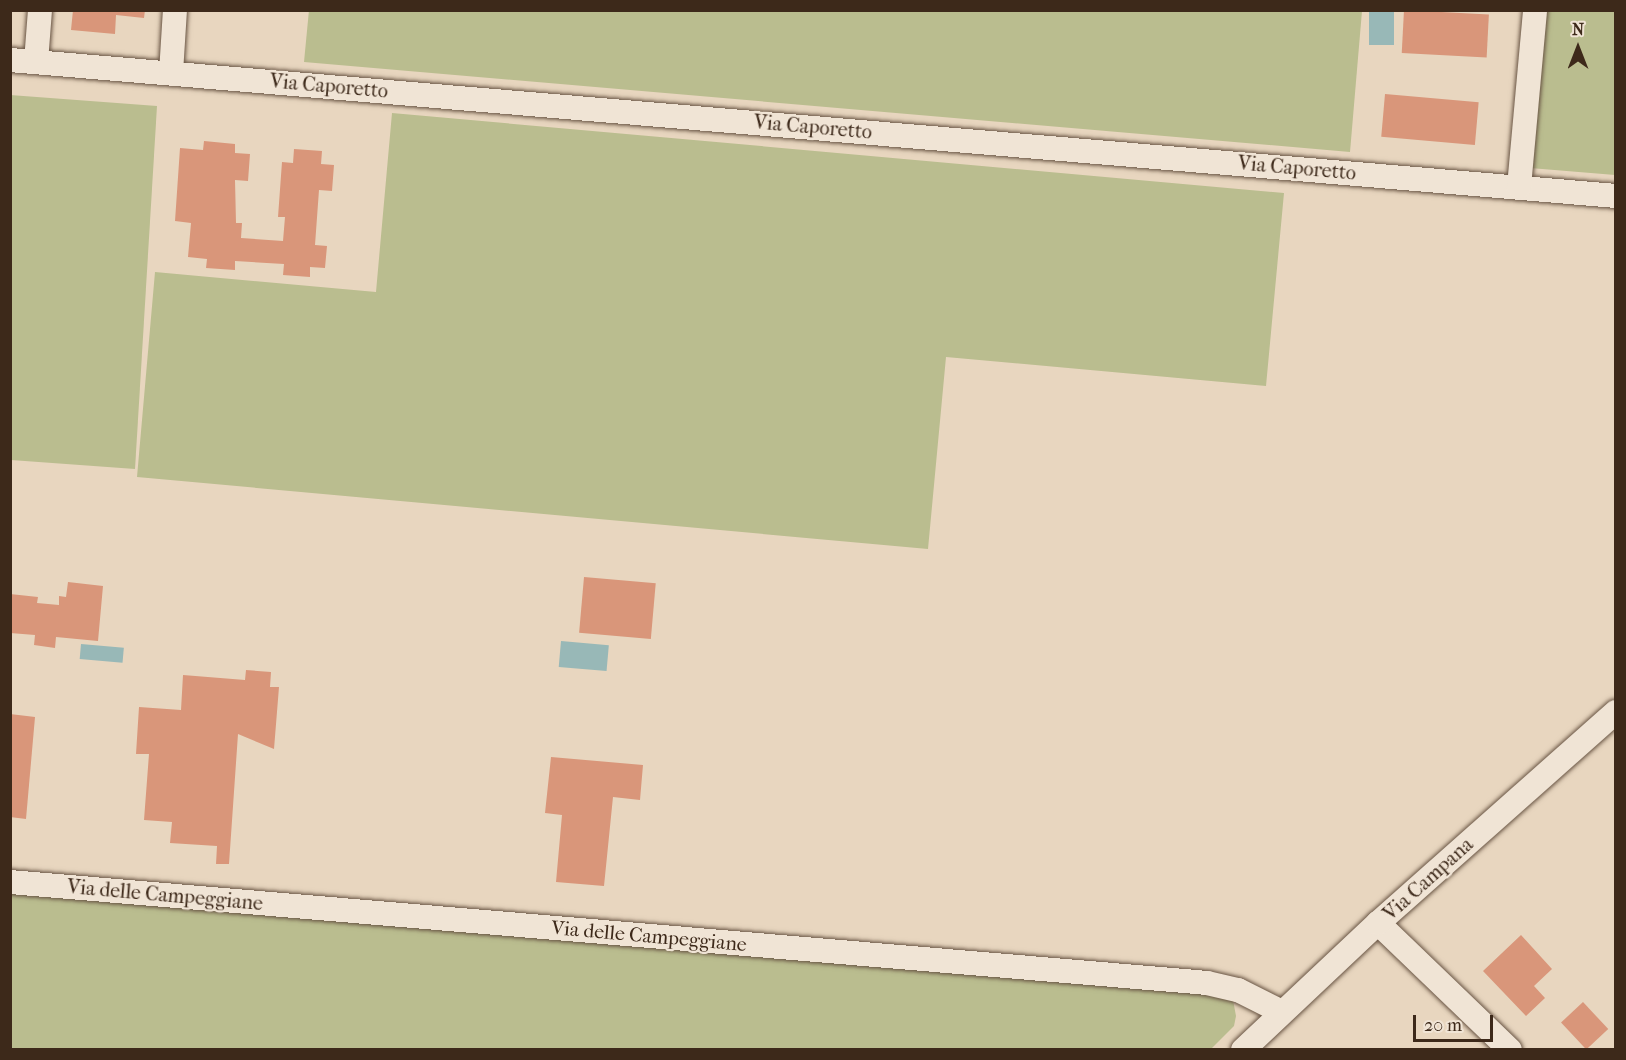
<!DOCTYPE html>
<html>
<head>
<meta charset="utf-8">
<style>
	body { margin:0 }
	#map { position:relative; width:1626px; height:1060px; overflow:hidden; background:#e8d6bf; font-family:"IM FELL French Canon",serif }
	div>[style] { position:absolute }
	[style*='--x'] { left:calc(var(--x)*1px); top:calc(var(--y)*1px); width:calc(var(--w)*1px); rotate:calc(var(--a)*1deg) }
	.green>* { inset:0; background:#babd8f }
	.water>* { inset:0; background:#98b8b7; transform-origin:0 0 }
	.building>* { inset:0; background:#d9967a; transform-origin:0 0 }
	.roads { filter:drop-shadow(0 0 2px #685443) drop-shadow(0 0 2px #685443) }
	.street>* { height:24px; margin:-12px; padding:0 12px; transform-origin:12px; border-radius:12px; background:#f0e4d5 }
	span { translate:-50% -50%; white-space:nowrap; text-align:center; line-height:1.15; -webkit-text-stroke:4.5px #f0e4d5; paint-order:stroke }
	.street-label { font-size:20px; color:#3d291a }
	.frame { position:absolute; inset:0; border:12px solid #3d291a; pointer-events:none }
	.north { position:absolute; left:1548px; top:18px; width:60px; height:60px; -webkit-text-stroke:4px #f0e4d5; paint-order:stroke; rotate:0deg; font-size:16px; font-weight:700; line-height:24px; text-align:center; color:#3d291a }
	.north::after { content:''; display:block; margin:auto; width:21px; height:27px; background:#3d291a; clip-path:polygon(50% 0,100% 100%,50% 72%,0 100%) }
	.scale { position:absolute; left:1413px; top:1015px; width:80px; height:27px; box-sizing:border-box; border:3px solid #3d291a; border-top:0; padding-left:8px; font-size:18px; line-height:21px; white-space:nowrap; color:#3d291a; -webkit-text-stroke:4px #f0e4d5; paint-order:stroke }
</style>
</head>
<body>
<div id="map">
	<div class="green">
		<div style="clip-path:polygon(309px 10px,1362px 10px,1362px 11px,1350px 152px,304px 62px)"></div>
		<div style="clip-path:polygon(1543px 11px,1615px 11px,1615px 175px,1530px 168px)"></div>
		<div style="clip-path:polygon(10px 95px,157px 106px,135px 469px,11px 460px)"></div>
		<div style="clip-path:polygon(392px 113px,1284px 193px,1266px 386px,946px 357px,928px 549px,137px 477px,155px 272px,376px 292px)"></div>
		<div style="clip-path:polygon(10px 893px,1200px 987px,1233px 1000px,1236px 1016px,1234px 1026px,1210px 1050px,11px 1049px)"></div>
	</div>
	<div class="water">
		<div style="left:1369px;top:11px;width:25px;height:34px"></div>
		<div style="left:561px;top:641px;width:48px;height:26px;rotate:5deg"></div>
		<div style="left:81px;top:644px;width:43px;height:15px;rotate:5deg"></div>
	</div>
	<div class="building">
		<div style="clip-path:polygon(73px 10px,145px 10px,144px 18px,116px 15px,115px 34px,71px 30px)"></div>
		<div style="left:1404px;top:10px;width:85px;height:43px;rotate:3deg"></div>
		<div style="left:1385px;top:94px;width:94px;height:43px;rotate:5deg"></div>
		<div style="clip-path:polygon(204px 141px,235px 144px,235px 153px,250px 154px,248px 181px,235px 180px,236px 223px,242px 223px,241px 238px,283px 241px,285px 217px,278px 217px,282px 162px,293px 163px,294px 149px,322px 151px,321px 164px,334px 165px,332px 191px,319px 190px,315px 245px,327px 246px,325px 268px,310px 267px,310px 277px,283px 275px,284px 264px,235px 261px,235px 270px,206px 268px,207px 259px,188px 257px,191px 223px,175px 221px,180px 148px,203px 150px)"></div>
		<div style="left:584px;top:577px;width:72px;height:56px;rotate:5deg"></div>
		<div style="clip-path:polygon(68px 582px,103px 586px,98px 641px,56px 637px,55px 648px,34px 645px,35px 635px,10px 633px,10px 594px,38px 597px,37px 603px,59px 605px,59px 596px,66px 597px)"></div>
		<div style="clip-path:polygon(246px 670px,271px 672px,270px 687px,279px 687px,274px 749px,238px 734px,229px 864px,216px 864px,217px 846px,170px 843px,172px 822px,144px 820px,149px 754px,136px 754px,139px 707px,181px 710px,183px 675px,245px 680px)"></div>
		<div style="clip-path:polygon(10px 714px,35px 717px,26px 819px,10px 817px)"></div>
		<div style="clip-path:polygon(551px 757px,643px 765px,640px 800px,613px 797px,604px 886px,556px 882px,562px 815px,545px 813px)"></div>
		<div style="clip-path:polygon(1521px 935px,1552px 969px,1534px 986px,1545px 998px,1526px 1016px,1483px 971px)"></div>
		<div style="left:1583px;top:1002px;width:37px;height:30px;rotate:47deg"></div>
	</div>
	<div class="roads">
		<div class="street">
			<div style="--x:10;--y:60;--w:1612;--a:4.84"></div>
			<div style="--x:36;--y:62;--w:52;--a:-85.6"></div>
			<div style="--x:171;--y:73;--w:63;--a:-86.4"></div>
			<div style="--x:1519;--y:187;--w:178;--a:-84.8"></div>
			<div style="--x:10;--y:882;--w:1201;--a:4.82"></div>
			<div style="--x:1207;--y:983;--w:32;--a:13"></div>
			<div style="--x:1238;--y:990;--w:49;--a:26.6"></div>
			<div style="--x:1378;--y:923;--w:183;--a:43.9"></div>
			<div style="--x:1243;--y:1050;--w:185;--a:-43.3"></div>
			<div style="--x:1378;--y:923;--w:318;--a:-41.6"></div>
		</div>
	</div>
	<div class="street-label">
		<span style="left:329px;top:86px;rotate:5deg">Via Caporetto</span>
		<span style="left:813px;top:127px;rotate:5deg">Via Caporetto</span>
		<span style="left:1297px;top:168px;rotate:5deg">Via Caporetto</span>
		<span style="left:1428px;top:879px;rotate:-42deg">Via Campana</span>
		<span style="left:165px;top:895px;rotate:5deg">Via delle Campeggiane</span>
		<span style="left:649px;top:936px;rotate:5deg">Via delle Campeggiane</span>
	</div>
	<div class="frame"></div>
	<div class="north">N</div>
	<div class="scale">20 m</div>
</div>
</body>
</html>
